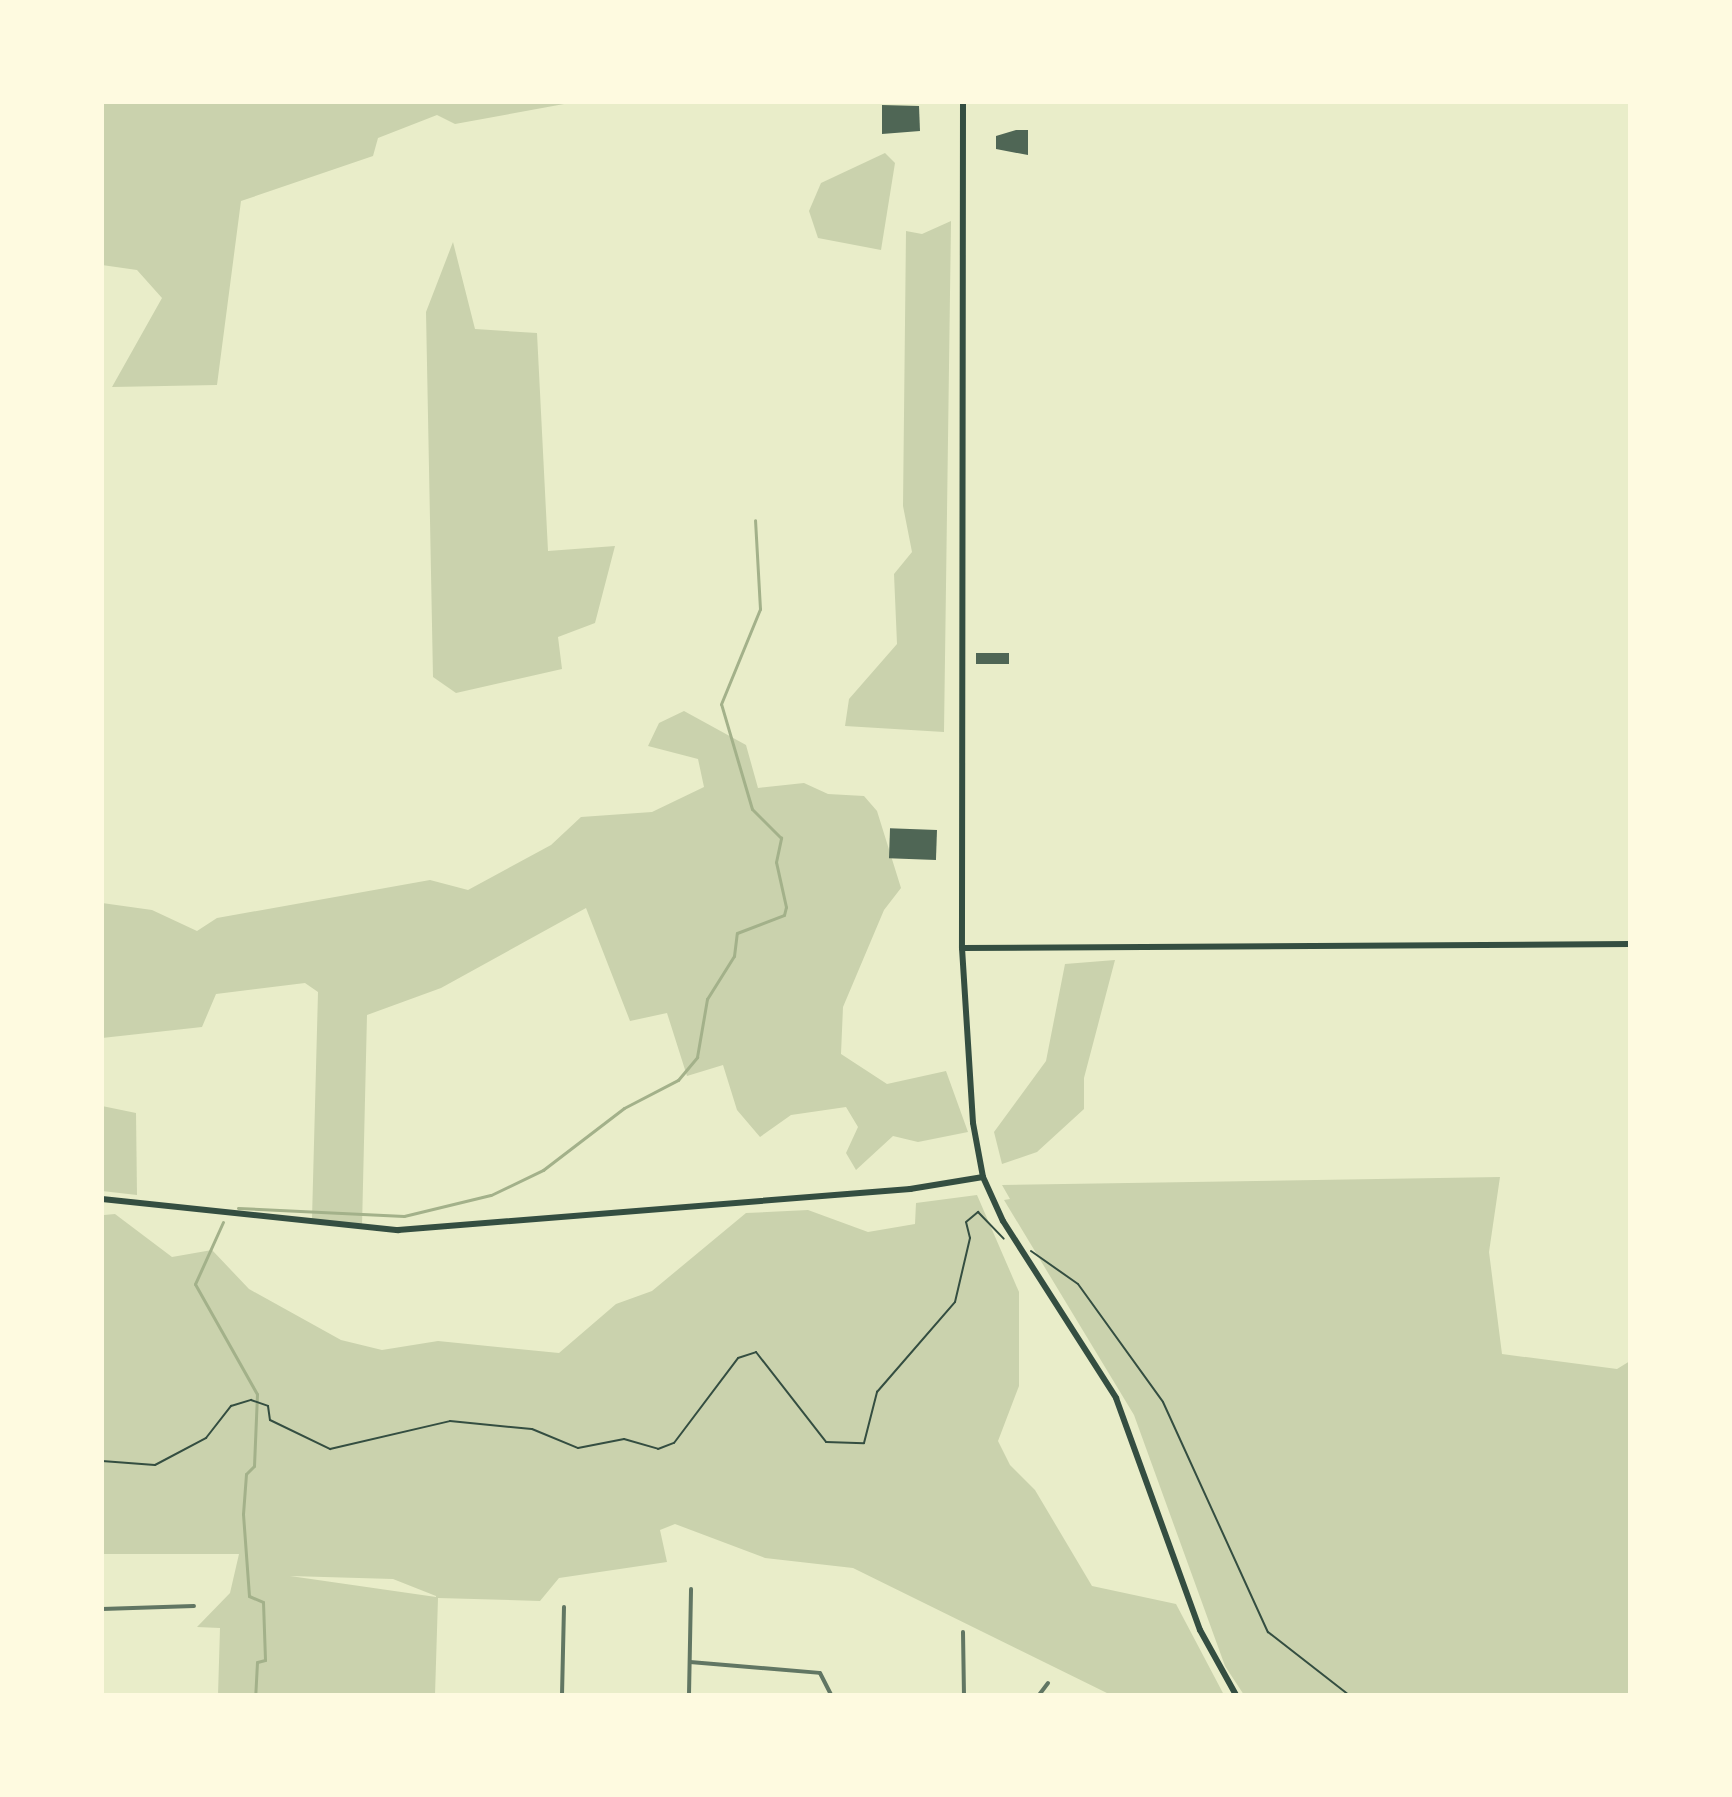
<!DOCTYPE html>
<html>
<head>
<meta charset="utf-8">
<style>
	body { margin:0 }
	#map { position:relative; width:1732px; height:1797px; overflow:hidden; background:#e9edc9; font-family:Jost,sans-serif }
	div>[style] { position:absolute }
	[style*='--x'] { left:calc(var(--x)*1px); top:calc(var(--y)*1px); width:calc(var(--w)*1px); rotate:calc(var(--a)*1deg) }
	.green>* { inset:0; background:#cad2ad }
	.stream>* { height:3px; margin:-1.5px; padding:0 1.5px; transform-origin:1.5px; border-radius:1.5px; background:#a3b18a }
	.building>* { inset:0; background:#4f6655; transform-origin:0 0 }
	.path>* { height:2px; margin:-1px; padding:0 1px; transform-origin:1px; border-radius:1px; background:#344e41 }
	.minor>* { height:4px; margin:-2px; padding:0 2px; transform-origin:2px; border-radius:2px; background:#617663 }
	.secondary>* { height:6px; margin:-3px; padding:0 3px; transform-origin:3px; border-radius:3px; background:#344e41 }
	span { translate:-50% -50%; white-space:nowrap; text-align:center; line-height:1.15; -webkit-text-stroke:8px #fefae0; paint-order:stroke }
	.frame { position:absolute; inset:0; border:104px solid #fefae0; pointer-events:none }
</style>
</head>
<body>
<div id="map">
	<div class="green">
		<div style="clip-path:polygon(102px 102px,575px 102px,455px 124px,437px 115px,378px 138px,373px 156px,241px 201px,217px 385px,112px 387px,162px 298px,137px 270px,102px 265px)"></div>
		<div style="clip-path:polygon(885px 153px,895px 163px,881px 250px,818px 238px,809px 211px,821px 183px)"></div>
		<div style="clip-path:polygon(951px 221px,944px 732px,845px 726px,849px 699px,897px 644px,894px 574px,912px 552px,903px 506px,906px 231px,922px 234px)"></div>
		<div style="clip-path:polygon(453px 242px,475px 329px,537px 333px,548px 551px,615px 546px,595px 623px,558px 637px,562px 669px,456px 693px,433px 677px,426px 312px)"></div>
		<div style="clip-path:polygon(684px 711px,746px 745px,758px 788px,804px 783px,828px 794px,864px 796px,877px 811px,901px 888px,884px 910px,843px 1007px,841px 1054px,887px 1084px,946px 1071px,968px 1132px,918px 1142px,893px 1136px,856px 1170px,846px 1153px,858px 1127px,846px 1107px,791px 1115px,760px 1137px,737px 1110px,723px 1065px,687px 1076px,667px 1013px,630px 1021px,586px 908px,441px 988px,367px 1015px,362px 1227px,312px 1219px,318px 992px,305px 983px,216px 994px,202px 1027px,102px 1038px,102px 903px,152px 910px,197px 931px,217px 918px,430px 880px,468px 890px,551px 845px,581px 817px,652px 812px,704px 787px,698px 759px,648px 746px,659px 723px)"></div>
		<div style="clip-path:polygon(1115px 960px,1084px 1078px,1084px 1109px,1037px 1152px,1002px 1164px,994px 1132px,1046px 1061px,1065px 964px)"></div>
		<div style="clip-path:polygon(102px 1106px,136px 1113px,137px 1195px,102px 1191px)"></div>
		<div style="clip-path:polygon(1500px 1177px,1489px 1252px,1502px 1354px,1617px 1369px,1630px 1361px,1630px 1695px,1244px 1695px,1225px 1666px,1134px 1415px,1004px 1200px,1010px 1199px,1002px 1185px)"></div>
		<div style="clip-path:polygon(evenodd,977px 1195px,1019px 1292px,1019px 1386px,998px 1441px,1010px 1465px,1035px 1490px,1092px 1586px,1176px 1604px,1224px 1695px,1111px 1695px,853px 1568px,765px 1558px,675px 1524px,660px 1530px,667px 1562px,559px 1578px,540px 1601px,438px 1598px,435px 1695px,218px 1695px,220px 1628px,197px 1627px,230px 1593px,239px 1554px,102px 1554px,104px 1215px,115px 1214px,172px 1257px,212px 1250px,249px 1289px,341px 1340px,382px 1350px,438px 1341px,559px 1353px,616px 1304px,652px 1291px,746px 1213px,808px 1210px,868px 1232px,915px 1224px,916px 1203px,977px 1195px,290px 1576px,393px 1579px,436px 1596px,436px 1597px,290px 1576px)"></div>
	</div>
	<div class="stream">
		<div style="--x:238;--y:1208;--w:166;--a:2.8"></div>
		<div style="--x:404;--y:1216;--w:89;--a:-13.6"></div>
		<div style="--x:491;--y:1195;--w:58;--a:-25.7"></div>
		<div style="--x:543;--y:1170;--w:102;--a:-37.4"></div>
		<div style="--x:624;--y:1108;--w:61;--a:-27.4"></div>
		<div style="--x:678;--y:1080;--w:30;--a:-50"></div>
		<div style="--x:697;--y:1057;--w:59;--a:-80.2"></div>
		<div style="--x:707;--y:999;--w:51;--a:-57.9"></div>
		<div style="--x:734;--y:956;--w:23;--a:-83"></div>
		<div style="--x:737;--y:933;--w:50;--a:-21"></div>
		<div style="--x:784;--y:915;--w:8;--a:-76"></div>
		<div style="--x:786;--y:907;--w:46;--a:-102.5"></div>
		<div style="--x:776;--y:862;--w:25;--a:-78"></div>
		<div style="--x:781;--y:838;--w:41;--a:-135"></div>
		<div style="--x:752;--y:809;--w:109;--a:-106.4"></div>
		<div style="--x:721;--y:704;--w:103;--a:-67.7"></div>
		<div style="--x:760;--y:609;--w:89;--a:-93.2"></div>
		<div style="--x:223;--y:1222;--w:68;--a:114.3"></div>
		<div style="--x:195;--y:1284;--w:126;--a:60.6"></div>
		<div style="--x:257;--y:1394;--w:72;--a:92.4"></div>
		<div style="--x:254;--y:1466;--w:11;--a:135"></div>
		<div style="--x:246;--y:1474;--w:40;--a:94.3"></div>
		<div style="--x:243;--y:1514;--w:82;--a:85.8"></div>
		<div style="--x:249;--y:1596;--w:15;--a:23"></div>
		<div style="--x:263;--y:1602;--w:58;--a:88"></div>
		<div style="--x:265;--y:1660;--w:8;--a:166"></div>
		<div style="--x:257;--y:1662;--w:33;--a:93"></div>
	</div>
	<div class="building">
		<div style="clip-path:polygon(882px 105px,919px 106px,920px 131px,882px 134px)"></div>
		<div style="clip-path:polygon(1016px 130px,1028px 130px,1028px 155px,996px 149px,996px 136px)"></div>
		<div style="left:976px;top:653px;width:33px;height:11px"></div>
		<div style="left:937px;top:830px;width:30px;height:47px;rotate:92deg"></div>
	</div>
	<div class="path">
		<div style="--x:1031;--y:1251;--w:57;--a:35.1"></div>
		<div style="--x:1078;--y:1284;--w:145;--a:54.2"></div>
		<div style="--x:1163;--y:1402;--w:253;--a:65.5"></div>
		<div style="--x:1268;--y:1632;--w:103;--a:37.9"></div>
		<div style="--x:102;--y:1461;--w:53;--a:4.3"></div>
		<div style="--x:155;--y:1465;--w:58;--a:-27.9"></div>
		<div style="--x:206;--y:1438;--w:41;--a:-52"></div>
		<div style="--x:231;--y:1406;--w:21;--a:-17"></div>
		<div style="--x:251;--y:1400;--w:18;--a:19"></div>
		<div style="--x:268;--y:1406;--w:14;--a:82"></div>
		<div style="--x:270;--y:1420;--w:67;--a:25.8"></div>
		<div style="--x:330;--y:1449;--w:123;--a:-13.1"></div>
		<div style="--x:450;--y:1421;--w:82;--a:5.6"></div>
		<div style="--x:532;--y:1429;--w:50;--a:22.4"></div>
		<div style="--x:578;--y:1448;--w:47;--a:-11.1"></div>
		<div style="--x:624;--y:1439;--w:35;--a:16"></div>
		<div style="--x:658;--y:1449;--w:17;--a:-21"></div>
		<div style="--x:674;--y:1443;--w:106;--a:-53"></div>
		<div style="--x:738;--y:1358;--w:19;--a:-18"></div>
		<div style="--x:756;--y:1352;--w:114;--a:52.1"></div>
		<div style="--x:826;--y:1442;--w:38;--a:2"></div>
		<div style="--x:864;--y:1443;--w:53;--a:-75.7"></div>
		<div style="--x:877;--y:1392;--w:119;--a:-49.1"></div>
		<div style="--x:955;--y:1302;--w:66;--a:-76.8"></div>
		<div style="--x:970;--y:1238;--w:16;--a:-104"></div>
		<div style="--x:966;--y:1222;--w:16;--a:-40"></div>
		<div style="--x:978;--y:1212;--w:37;--a:46"></div>
	</div>
	<div class="minor">
		<div style="--x:102;--y:1609;--w:92;--a:-1.9"></div>
		<div style="--x:963;--y:1632;--w:63;--a:89.1"></div>
		<div style="--x:690;--y:1662;--w:130;--a:4.8"></div>
		<div style="--x:820;--y:1673;--w:25;--a:63"></div>
		<div style="--x:562;--y:1695;--w:88;--a:-88.7"></div>
		<div style="--x:689;--y:1695;--w:106;--a:-88.9"></div>
		<div style="--x:1039;--y:1695;--w:15;--a:-53"></div>
	</div>
	<div class="secondary">
		<div style="--x:963;--y:102;--w:846;--a:90.07"></div>
		<div style="--x:962;--y:948;--w:175;--a:86.4"></div>
		<div style="--x:973;--y:1123;--w:55;--a:79.5"></div>
		<div style="--x:983;--y:1177;--w:48;--a:65.6"></div>
		<div style="--x:1003;--y:1221;--w:210;--a:57.4"></div>
		<div style="--x:1116;--y:1398;--w:247;--a:70.1"></div>
		<div style="--x:1200;--y:1630;--w:74;--a:61"></div>
		<div style="--x:962;--y:948;--w:668;--a:-0.34"></div>
		<div style="--x:102;--y:1199;--w:298;--a:6"></div>
		<div style="--x:398;--y:1230;--w:514;--a:-4.58"></div>
		<div style="--x:910;--y:1189;--w:74;--a:-9.3"></div>
	</div>
	<div class="frame"></div>
</div>
</body>
</html>
